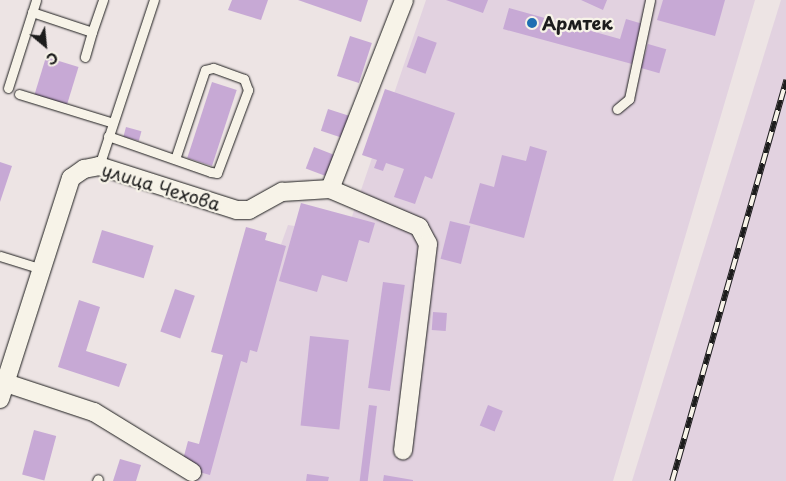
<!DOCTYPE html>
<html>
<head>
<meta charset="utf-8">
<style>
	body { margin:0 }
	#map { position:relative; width:786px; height:481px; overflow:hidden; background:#ede4e4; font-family:"Playpen Sans",sans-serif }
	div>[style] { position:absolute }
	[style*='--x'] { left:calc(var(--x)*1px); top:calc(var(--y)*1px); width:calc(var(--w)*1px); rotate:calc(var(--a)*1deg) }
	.built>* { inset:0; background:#e2d2e0 }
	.building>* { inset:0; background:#c7a9d5; transform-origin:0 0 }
	.roads { filter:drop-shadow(0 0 1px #1c1c1c) drop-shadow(0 0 1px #1c1c1c) }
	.service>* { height:9px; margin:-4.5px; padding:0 4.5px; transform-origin:4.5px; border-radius:4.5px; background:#f7f3e8 }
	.minor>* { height:18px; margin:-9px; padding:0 9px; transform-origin:9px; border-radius:9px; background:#f7f3e8 }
	.rail>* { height:5.5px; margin-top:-2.75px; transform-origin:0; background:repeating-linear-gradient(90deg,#f7f3e8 0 11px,#1c1c1c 0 22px); box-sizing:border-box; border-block:1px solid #1c1c1c }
	.dots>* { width:14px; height:14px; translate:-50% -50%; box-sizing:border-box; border:2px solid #f7f3e8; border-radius:50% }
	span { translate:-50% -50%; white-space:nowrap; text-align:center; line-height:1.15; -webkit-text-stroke:4.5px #f7f3e8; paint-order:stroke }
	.poi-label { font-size:18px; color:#1c1c1c; font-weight:700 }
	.left { translate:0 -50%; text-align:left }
	.street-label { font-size:18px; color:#1c1c1c }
	.north { position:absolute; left:20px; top:20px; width:50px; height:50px; -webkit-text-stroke:4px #f7f3e8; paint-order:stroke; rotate:152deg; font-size:14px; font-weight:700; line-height:20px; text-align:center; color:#1c1c1c }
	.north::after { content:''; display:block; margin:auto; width:18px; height:22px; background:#1c1c1c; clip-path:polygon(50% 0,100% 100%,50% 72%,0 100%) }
</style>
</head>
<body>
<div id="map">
	<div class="built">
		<div style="clip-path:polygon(426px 0,755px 0,613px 481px,196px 481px,288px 225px,346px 234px)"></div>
		<div style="clip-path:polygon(781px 0,786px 0,786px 481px,632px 481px)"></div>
	</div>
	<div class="building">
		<div style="clip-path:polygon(232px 0,268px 0,261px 20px,228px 10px)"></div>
		<div style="clip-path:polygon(298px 0,368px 0,361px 22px)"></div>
		<div style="clip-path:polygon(446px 0,488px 0,483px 13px)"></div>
		<div style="clip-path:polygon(581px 0,607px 0,603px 10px)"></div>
		<div style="clip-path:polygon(663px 0,725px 0,715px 36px,657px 20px)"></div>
		<div style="clip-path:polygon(509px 8px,620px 39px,626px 19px,643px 24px,632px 64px,503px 29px)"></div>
		<div style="left:350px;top:36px;width:23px;height:42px;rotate:18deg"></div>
		<div style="left:418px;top:36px;width:20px;height:33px;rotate:20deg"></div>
		<div style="left:648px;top:44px;width:19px;height:25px;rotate:16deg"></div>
		<div style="left:46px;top:57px;width:34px;height:41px;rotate:17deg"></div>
		<div style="left:212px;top:82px;width:26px;height:80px;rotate:18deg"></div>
		<div style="clip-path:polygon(385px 89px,455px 113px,432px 179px,425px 176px,415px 204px,394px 197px,404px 169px,386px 163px,383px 171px,374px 168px,377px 160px,362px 155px)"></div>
		<div style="left:328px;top:109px;width:22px;height:23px;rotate:18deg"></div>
		<div style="left:126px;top:127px;width:16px;height:10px;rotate:15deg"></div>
		<div style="clip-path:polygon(530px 146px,547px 151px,524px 238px,469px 223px,480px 183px,494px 187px,502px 155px,526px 161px)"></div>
		<div style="left:314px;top:147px;width:22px;height:23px;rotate:21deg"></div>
		<div style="clip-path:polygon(0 162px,12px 166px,0 202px)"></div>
		<div style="clip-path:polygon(301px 203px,375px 223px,369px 243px,359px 240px,347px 282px,322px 275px,317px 292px,279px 281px)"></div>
		<div style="left:450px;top:221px;width:21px;height:39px;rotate:14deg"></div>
		<div style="clip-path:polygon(246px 227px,267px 233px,265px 240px,286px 246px,257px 352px,250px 350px,247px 363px,241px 361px,210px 475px,181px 467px,188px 441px,199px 444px,223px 355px,211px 352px)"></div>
		<div style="left:102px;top:230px;width:54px;height:34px;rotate:17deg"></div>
		<div style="left:383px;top:282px;width:22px;height:107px;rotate:8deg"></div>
		<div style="left:175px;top:289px;width:21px;height:45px;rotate:19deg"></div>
		<div style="clip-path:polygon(79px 300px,100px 307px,86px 351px,127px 364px,119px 387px,58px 367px)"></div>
		<div style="left:433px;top:312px;width:14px;height:18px;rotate:4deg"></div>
		<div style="left:310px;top:336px;width:39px;height:90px;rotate:6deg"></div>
		<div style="left:369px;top:405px;width:8px;height:77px;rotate:7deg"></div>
		<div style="left:488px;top:405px;width:16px;height:22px;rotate:22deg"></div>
		<div style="left:34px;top:430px;width:23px;height:46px;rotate:15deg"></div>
		<div style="clip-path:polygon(120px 459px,141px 465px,136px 481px,113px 481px)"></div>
		<div style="clip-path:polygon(307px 474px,329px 477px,328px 481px,306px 481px)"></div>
		<div style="clip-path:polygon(384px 475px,413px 480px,413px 481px,383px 481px)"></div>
	</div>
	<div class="roads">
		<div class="service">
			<div style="--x:32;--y:12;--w:63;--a:18.4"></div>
			<div style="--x:92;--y:32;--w:26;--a:106"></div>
			<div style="--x:92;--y:32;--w:34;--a:-71"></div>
			<div style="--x:8;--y:88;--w:92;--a:-72.3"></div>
			<div style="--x:19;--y:94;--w:98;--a:17.1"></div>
			<div style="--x:617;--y:109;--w:16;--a:-40"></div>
			<div style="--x:629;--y:99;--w:101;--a:-78"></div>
			<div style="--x:108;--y:136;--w:109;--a:19.3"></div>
			<div style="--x:211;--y:172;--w:6;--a:9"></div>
			<div style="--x:217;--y:173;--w:89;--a:-69.5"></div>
			<div style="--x:248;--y:90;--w:12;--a:-110"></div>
			<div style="--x:244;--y:79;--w:33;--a:-160"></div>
			<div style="--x:213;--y:68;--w:8;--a:166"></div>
			<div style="--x:205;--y:70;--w:94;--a:108.6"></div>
			<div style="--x:99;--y:166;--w:175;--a:-71.7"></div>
			<div style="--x:0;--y:256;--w:44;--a:17.2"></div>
			<div style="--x:97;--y:481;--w:2;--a:-63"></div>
		</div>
		<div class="minor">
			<div style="--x:330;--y:189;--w:203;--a:-68.6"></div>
			<div style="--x:0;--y:381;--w:99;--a:18.3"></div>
			<div style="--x:94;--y:412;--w:115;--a:31.5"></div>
			<div style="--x:0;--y:399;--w:232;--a:-72.2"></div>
			<div style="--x:71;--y:178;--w:16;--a:-35"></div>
			<div style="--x:84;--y:169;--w:15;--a:-11"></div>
			<div style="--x:99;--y:166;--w:145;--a:17.7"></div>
			<div style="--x:237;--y:210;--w:12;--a:0"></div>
			<div style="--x:249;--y:210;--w:38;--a:-29"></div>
			<div style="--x:282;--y:192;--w:48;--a:-3.6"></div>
			<div style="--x:330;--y:189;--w:97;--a:23.1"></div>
			<div style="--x:419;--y:227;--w:19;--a:62"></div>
			<div style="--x:428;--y:244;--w:208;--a:96.9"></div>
		</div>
	</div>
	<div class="rail">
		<div style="--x:672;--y:481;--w:417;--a:-74.1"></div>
	</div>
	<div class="dots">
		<div style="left:532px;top:23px;background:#1f6fb2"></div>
	</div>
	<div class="poi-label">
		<span class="left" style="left:542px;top:23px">Армтек</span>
	</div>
	<div class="street-label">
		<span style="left:161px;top:187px;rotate:17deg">улица Чехова</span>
	</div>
	<div class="north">С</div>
</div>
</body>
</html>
